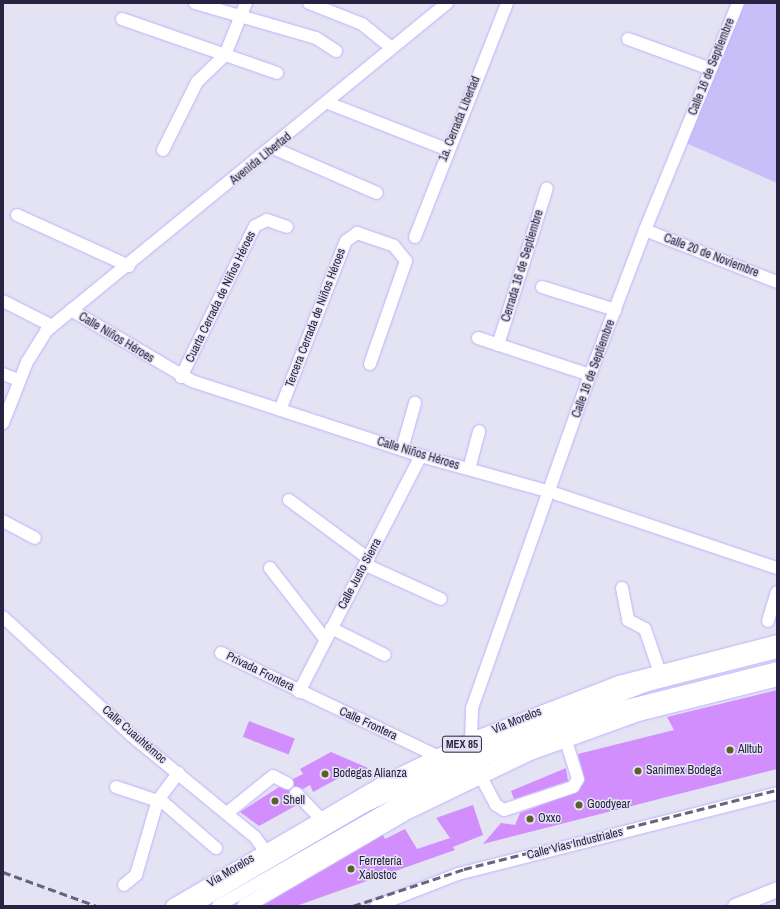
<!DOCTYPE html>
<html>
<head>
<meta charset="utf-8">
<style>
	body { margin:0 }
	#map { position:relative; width:780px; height:909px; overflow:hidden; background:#e4e3f3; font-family:"Archivo Narrow",sans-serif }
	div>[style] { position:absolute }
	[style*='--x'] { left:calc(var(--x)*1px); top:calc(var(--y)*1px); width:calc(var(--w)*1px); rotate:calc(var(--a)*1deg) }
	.green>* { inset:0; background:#c8bff9 }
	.building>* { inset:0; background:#d28efd; transform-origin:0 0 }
	.roads { filter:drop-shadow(0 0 1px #bdb1fe) drop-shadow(0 0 1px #bdb1fe) }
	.minor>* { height:12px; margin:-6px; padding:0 6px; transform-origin:6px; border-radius:6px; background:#fff }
	.major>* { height:15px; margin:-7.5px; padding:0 7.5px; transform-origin:7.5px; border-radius:7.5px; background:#fff }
	.rail>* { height:3px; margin-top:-1.5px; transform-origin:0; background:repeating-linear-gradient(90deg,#68647d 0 8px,transparent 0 12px) }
	.dots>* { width:11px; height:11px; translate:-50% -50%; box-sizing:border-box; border:2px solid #e4e3f3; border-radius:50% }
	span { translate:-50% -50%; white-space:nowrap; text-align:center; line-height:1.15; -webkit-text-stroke:3px #e4e3f3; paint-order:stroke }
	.shield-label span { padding:1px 3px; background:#e4e3f3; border:1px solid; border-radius:3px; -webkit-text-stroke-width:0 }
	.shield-label { font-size:11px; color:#292341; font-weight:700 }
	.street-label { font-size:12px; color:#292341 }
	.poi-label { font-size:12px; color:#292341 }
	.left { translate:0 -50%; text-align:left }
	.frame { position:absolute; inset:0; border:4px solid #292341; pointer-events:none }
</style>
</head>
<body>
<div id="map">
	<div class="green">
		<div style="clip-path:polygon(742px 3px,777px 3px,777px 183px,686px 143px)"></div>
	</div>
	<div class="building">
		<div style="clip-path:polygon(777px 690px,777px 769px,483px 844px,501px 823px,515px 825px,520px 813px,579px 791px,585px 780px,578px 754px,674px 730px,667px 717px)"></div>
		<div style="left:249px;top:721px;width:49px;height:17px;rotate:21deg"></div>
		<div style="clip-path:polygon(331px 752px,368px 768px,353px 776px,350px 772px,313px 792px,310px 785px,303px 789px,294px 786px,293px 779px,303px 774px,300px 769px)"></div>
		<div style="clip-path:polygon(566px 768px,568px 781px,514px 799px,511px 791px)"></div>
		<div style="clip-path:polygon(279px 787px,289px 790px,289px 795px,297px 805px,259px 826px,240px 812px)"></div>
		<div style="clip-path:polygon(473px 805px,483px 835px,453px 847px,455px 850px,296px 906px,262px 906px,383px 835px,385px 839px,405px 829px,417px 849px,450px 838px,436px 818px)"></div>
	</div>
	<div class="roads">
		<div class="minor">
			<div style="--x:195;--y:3;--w:126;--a:16.1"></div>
			<div style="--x:316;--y:38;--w:24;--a:33"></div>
			<div style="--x:309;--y:3;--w:57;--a:21.6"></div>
			<div style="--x:362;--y:24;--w:38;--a:39"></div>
			<div style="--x:122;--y:19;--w:164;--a:19.2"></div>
			<div style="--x:628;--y:39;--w:88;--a:19.9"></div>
			<div style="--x:328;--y:103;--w:127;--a:21.3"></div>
			<div style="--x:273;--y:148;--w:113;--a:23.4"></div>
			<div style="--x:163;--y:150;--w:76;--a:-63.4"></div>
			<div style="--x:197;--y:82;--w:39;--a:-44"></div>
			<div style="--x:225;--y:55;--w:56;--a:-68"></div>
			<div style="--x:17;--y:215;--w:123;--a:24.5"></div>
			<div style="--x:645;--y:230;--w:142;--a:21.5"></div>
			<div style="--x:415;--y:237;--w:251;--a:-68.5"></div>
			<div style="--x:542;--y:287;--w:77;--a:17.3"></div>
			<div style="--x:3;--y:301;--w:55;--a:27"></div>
			<div style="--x:71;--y:310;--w:140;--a:30.4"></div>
			<div style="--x:192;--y:381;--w:241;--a:18.1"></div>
			<div style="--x:421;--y:456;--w:135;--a:15.5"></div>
			<div style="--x:551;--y:492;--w:238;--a:18.6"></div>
			<div style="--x:478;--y:338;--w:118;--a:18.3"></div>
			<div style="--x:498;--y:345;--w:164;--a:-72.7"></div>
			<div style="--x:3;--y:374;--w:17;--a:21"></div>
			<div style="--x:181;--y:377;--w:168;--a:-63.9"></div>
			<div style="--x:255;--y:226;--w:13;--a:-27"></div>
			<div style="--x:267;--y:220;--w:21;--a:19"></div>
			<div style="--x:280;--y:410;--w:181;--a:-68.7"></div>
			<div style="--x:346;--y:241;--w:14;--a:-36"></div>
			<div style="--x:357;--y:233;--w:39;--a:19"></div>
			<div style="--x:394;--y:246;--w:19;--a:51"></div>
			<div style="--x:406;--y:261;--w:109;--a:109.3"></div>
			<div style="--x:3;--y:423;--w:66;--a:-68.5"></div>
			<div style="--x:27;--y:362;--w:36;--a:-58"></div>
			<div style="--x:46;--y:331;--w:518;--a:-39.28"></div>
			<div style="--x:402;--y:449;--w:48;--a:-74.2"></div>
			<div style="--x:469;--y:469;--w:39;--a:-75"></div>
			<div style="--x:289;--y:500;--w:99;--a:36.4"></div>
			<div style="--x:3;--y:521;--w:36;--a:28"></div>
			<div style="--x:366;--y:565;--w:82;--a:24.4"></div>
			<div style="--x:270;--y:568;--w:90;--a:52.2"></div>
			<div style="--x:622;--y:588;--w:33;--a:79"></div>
			<div style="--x:628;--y:620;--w:19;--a:28"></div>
			<div style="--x:645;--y:629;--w:43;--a:71.1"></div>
			<div style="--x:3;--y:617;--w:176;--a:42.7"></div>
			<div style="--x:132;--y:736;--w:159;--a:39.4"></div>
			<div style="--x:255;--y:837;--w:17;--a:54"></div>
			<div style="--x:768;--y:621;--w:30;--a:-73"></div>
			<div style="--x:331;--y:628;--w:60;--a:26.6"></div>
			<div style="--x:221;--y:653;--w:239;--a:25.5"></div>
			<div style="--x:299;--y:692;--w:266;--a:-62.7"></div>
			<div style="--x:471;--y:740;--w:32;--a:-88"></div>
			<div style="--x:472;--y:708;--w:353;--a:-70.5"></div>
			<div style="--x:590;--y:375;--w:155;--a:-69.2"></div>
			<div style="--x:645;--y:230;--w:245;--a:-67.7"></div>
			<div style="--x:480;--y:775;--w:34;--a:62"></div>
			<div style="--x:496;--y:805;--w:9;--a:32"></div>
			<div style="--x:504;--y:810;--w:73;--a:-18.4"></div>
			<div style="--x:573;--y:787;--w:9;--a:-58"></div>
			<div style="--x:578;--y:779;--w:43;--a:-107.6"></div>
			<div style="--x:116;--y:787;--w:51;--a:18.4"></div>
			<div style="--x:164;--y:803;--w:69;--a:40.9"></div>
			<div style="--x:296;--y:793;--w:36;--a:46"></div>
			<div style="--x:227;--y:813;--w:59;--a:-38.8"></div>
			<div style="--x:273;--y:776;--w:16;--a:27"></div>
			<div style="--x:124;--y:885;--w:16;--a:-40"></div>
			<div style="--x:136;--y:875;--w:78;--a:-73.7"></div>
			<div style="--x:158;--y:800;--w:34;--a:-53"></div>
			<div style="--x:194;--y:906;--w:198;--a:-30.3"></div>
			<div style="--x:365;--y:806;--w:151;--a:-25.5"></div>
			<div style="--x:501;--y:741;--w:157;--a:-20.9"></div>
			<div style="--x:648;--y:685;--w:133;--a:-14.3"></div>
			<div style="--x:218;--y:906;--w:211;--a:-29.8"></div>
			<div style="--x:401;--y:801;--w:104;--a:-26.3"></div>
			<div style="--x:494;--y:755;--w:133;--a:-20.8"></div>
			<div style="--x:618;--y:708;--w:164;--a:-14.1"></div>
			<div style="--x:376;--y:906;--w:88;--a:-21.3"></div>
			<div style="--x:458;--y:874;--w:329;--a:-14.2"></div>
		</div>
		<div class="major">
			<div style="--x:173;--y:906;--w:246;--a:-30.3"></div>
			<div style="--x:385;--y:782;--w:96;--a:-26"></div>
			<div style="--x:471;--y:740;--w:159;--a:-21.1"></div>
			<div style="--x:619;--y:683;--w:163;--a:-14.5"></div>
			<div style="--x:244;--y:906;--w:184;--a:-30.3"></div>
			<div style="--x:403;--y:813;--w:141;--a:-25.7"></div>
			<div style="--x:530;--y:752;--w:115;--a:-19.9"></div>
			<div style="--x:638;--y:713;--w:143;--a:-14.1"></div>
			<div style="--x:735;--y:906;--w:45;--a:-22"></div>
		</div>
	</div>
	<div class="rail">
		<div style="--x:3;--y:872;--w:100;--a:19.9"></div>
		<div style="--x:353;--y:906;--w:117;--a:-18.4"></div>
		<div style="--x:464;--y:869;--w:323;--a:-14.2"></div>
	</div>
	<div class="dots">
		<div style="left:730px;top:750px;background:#5c5e2b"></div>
		<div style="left:638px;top:771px;background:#5c5e2b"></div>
		<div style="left:325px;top:774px;background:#5c5e2b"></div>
		<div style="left:275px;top:801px;background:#5c5e2b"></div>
		<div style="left:579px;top:805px;background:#5c5e2b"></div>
		<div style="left:530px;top:819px;background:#5c5e2b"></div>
		<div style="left:351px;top:869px;background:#5c5e2b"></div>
	</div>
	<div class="shield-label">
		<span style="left:462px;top:744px">MEX 85</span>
	</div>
	<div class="street-label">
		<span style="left:712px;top:67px;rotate:-68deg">Calle 16 de Septiembre</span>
		<span style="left:460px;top:119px;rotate:-68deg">1a. Cerrada Libertad</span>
		<span style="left:261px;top:159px;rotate:-39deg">Avenida Libertad</span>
		<span style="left:711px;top:256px;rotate:21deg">Calle 20 de Noviembre</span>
		<span style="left:523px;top:266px;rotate:-73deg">Cerrada 16 de Septiembre</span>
		<span style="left:221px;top:297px;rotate:-64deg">Cuarta Cerrada de Niños Héroes</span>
		<span style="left:316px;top:318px;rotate:-69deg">Tercera Cerrada de Niños Héroes</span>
		<span style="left:116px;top:338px;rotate:31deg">Calle Niños Héroes</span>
		<span style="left:594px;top:369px;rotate:-70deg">Calle 16 de Septiembre</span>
		<span style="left:418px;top:454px;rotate:17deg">Calle Niños Héroes</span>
		<span style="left:360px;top:574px;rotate:-62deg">Calle Justo Sierra</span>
		<span style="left:260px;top:672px;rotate:26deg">Privada Frontera</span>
		<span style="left:517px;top:721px;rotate:-22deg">Vía Morelos</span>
		<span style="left:368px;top:724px;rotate:25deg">Calle Frontera</span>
		<span style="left:134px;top:735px;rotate:41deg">Calle Cuauhtémoc</span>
		<span style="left:575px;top:844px;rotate:-14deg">Calle Vías Industriales</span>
		<span style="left:231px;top:871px;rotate:-31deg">Vía Morelos</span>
	</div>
	<div class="poi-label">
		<span class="left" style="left:738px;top:750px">Alltub</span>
		<span class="left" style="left:646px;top:771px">Sanimex Bodega</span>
		<span class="left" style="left:333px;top:774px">Bodegas Alianza</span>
		<span class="left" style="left:283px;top:801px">Shell</span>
		<span class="left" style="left:587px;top:805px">Goodyear</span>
		<span class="left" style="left:538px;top:819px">Oxxo</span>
		<span class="left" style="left:359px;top:869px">Ferretería<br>Xalostoc</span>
	</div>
	<div class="frame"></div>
</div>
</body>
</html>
